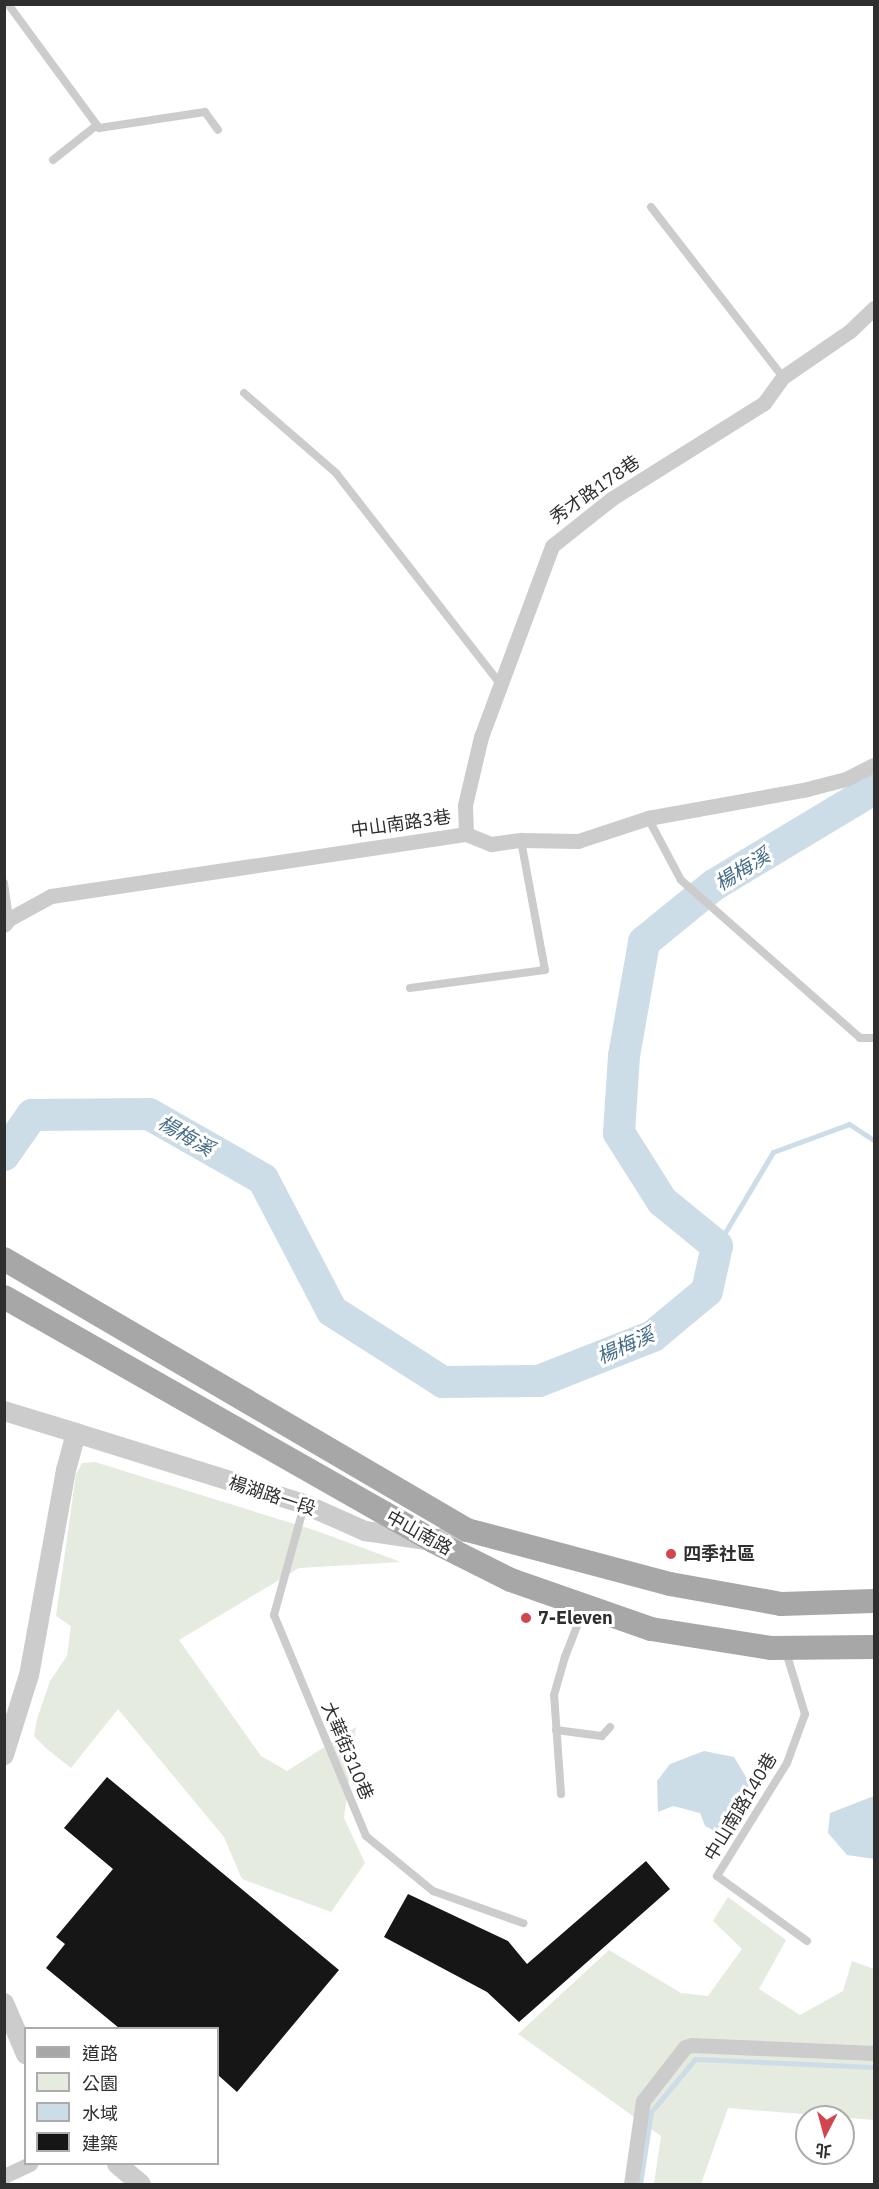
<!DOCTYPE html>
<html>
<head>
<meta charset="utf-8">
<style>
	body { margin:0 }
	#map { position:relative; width:879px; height:2189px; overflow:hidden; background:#fff; font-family:"IBM Plex Sans","Noto Sans TC",sans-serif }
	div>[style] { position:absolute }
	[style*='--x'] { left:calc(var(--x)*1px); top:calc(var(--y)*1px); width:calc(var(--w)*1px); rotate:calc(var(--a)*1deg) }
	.green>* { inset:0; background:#e5ebdf }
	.water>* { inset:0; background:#cddde8 }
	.stream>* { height:5px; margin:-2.5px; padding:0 2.5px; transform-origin:2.5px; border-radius:2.5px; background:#cddde8 }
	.river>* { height:32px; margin:-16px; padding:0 16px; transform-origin:16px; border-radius:16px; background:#cddde8 }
	.building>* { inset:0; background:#161616 }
	.service>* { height:8px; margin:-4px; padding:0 4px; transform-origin:4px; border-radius:4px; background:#ccc }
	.minor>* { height:15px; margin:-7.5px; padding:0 7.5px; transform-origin:7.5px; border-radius:7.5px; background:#ccc }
	.tertiary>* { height:20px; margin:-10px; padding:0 10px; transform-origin:10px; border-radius:10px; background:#ccc }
	.primary>* { height:24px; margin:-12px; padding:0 12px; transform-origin:12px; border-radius:12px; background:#a7a7a7 }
	.dots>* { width:16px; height:16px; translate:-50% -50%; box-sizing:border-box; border:3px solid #fff; border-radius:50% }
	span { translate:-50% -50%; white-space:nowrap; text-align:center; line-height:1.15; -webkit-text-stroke:6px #fff; paint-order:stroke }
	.street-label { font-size:18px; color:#2f2f2f }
	.poi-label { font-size:18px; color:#2f2f2f; font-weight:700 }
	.left { translate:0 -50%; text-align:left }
	.water-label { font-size:20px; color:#466d88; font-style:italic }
	.frame { position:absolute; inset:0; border:6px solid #2f2f2f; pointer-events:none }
	.legend { position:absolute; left:24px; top:2027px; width:195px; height:138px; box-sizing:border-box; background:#fff; border:2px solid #acacac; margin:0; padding:8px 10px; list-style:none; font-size:18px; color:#2f2f2f }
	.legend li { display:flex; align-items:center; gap:12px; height:30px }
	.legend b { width:30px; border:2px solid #acacac }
	.north { position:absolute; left:795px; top:2105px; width:60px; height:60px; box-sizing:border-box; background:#fff; border:2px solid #acacac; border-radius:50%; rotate:186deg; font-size:16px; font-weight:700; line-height:24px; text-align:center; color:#2f2f2f }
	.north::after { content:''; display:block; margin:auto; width:21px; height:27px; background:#d2454c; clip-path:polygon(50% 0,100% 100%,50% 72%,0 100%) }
</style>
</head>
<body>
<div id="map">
	<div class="green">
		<div style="clip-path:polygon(95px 1462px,317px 1531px,401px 1562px,299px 1568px,179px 1640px,261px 1756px,287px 1771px,356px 1727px,344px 1818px,365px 1863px,331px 1912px,242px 1879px,224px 1837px,118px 1709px,71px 1768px,47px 1749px,34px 1736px,37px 1719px,50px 1681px,67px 1656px,71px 1626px,56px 1616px,76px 1474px,82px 1463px)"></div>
		<div style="clip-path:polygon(728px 1897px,786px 1940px,759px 1989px,800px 2015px,843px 1991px,852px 1961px,874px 1969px,874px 2120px,728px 2108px,701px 2184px,654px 2184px,661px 2136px,518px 2034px,609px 1950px,681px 1993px,708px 1996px,742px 1949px,713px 1921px)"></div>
	</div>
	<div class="water">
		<div style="clip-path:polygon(704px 1751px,734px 1757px,749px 1782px,745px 1805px,720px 1834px,705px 1826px,700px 1813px,673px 1806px,658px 1812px,657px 1781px,670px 1764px)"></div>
		<div style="clip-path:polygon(874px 1796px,874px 1859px,847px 1855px,828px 1833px,830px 1813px)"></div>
	</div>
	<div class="stream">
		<div style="--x:717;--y:1246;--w:109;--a:-59.2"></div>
		<div style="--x:773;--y:1152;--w:81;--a:-20.2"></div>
		<div style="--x:849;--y:1124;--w:30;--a:33"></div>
		<div style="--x:640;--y:2184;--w:73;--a:-81.3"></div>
		<div style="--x:651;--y:2112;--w:69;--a:-50.3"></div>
		<div style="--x:695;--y:2059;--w:179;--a:2.6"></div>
	</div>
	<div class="river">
		<div style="--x:4;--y:1155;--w:49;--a:-55"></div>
		<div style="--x:32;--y:1115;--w:117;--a:-0.5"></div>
		<div style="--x:149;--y:1114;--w:131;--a:29.7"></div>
		<div style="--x:263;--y:1179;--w:149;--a:62.4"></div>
		<div style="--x:332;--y:1311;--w:132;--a:32.6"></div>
		<div style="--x:443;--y:1382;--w:96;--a:-0.6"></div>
		<div style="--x:539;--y:1381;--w:123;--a:-21.5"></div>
		<div style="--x:653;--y:1336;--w:70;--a:-39.8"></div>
		<div style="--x:707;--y:1291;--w:46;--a:-77.5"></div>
		<div style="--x:717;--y:1246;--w:71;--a:-140.7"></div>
		<div style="--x:662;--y:1201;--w:80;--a:-122.3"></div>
		<div style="--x:619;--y:1133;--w:77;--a:-86.3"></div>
		<div style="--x:624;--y:1056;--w:116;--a:-80"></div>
		<div style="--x:644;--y:942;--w:90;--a:-39.2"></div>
		<div style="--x:714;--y:885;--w:187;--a:-31"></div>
	</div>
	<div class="building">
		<div style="clip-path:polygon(107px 1777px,339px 1970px,237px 2092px,218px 2075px,218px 2028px,119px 2028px,46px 1968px,65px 1944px,56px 1937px,113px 1869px,64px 1828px)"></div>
		<div style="clip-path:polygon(646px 1861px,670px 1889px,519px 2022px,487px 1992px,384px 1937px,408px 1894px,508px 1941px,527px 1964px)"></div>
	</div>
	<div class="service">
		<div style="--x:8;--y:4;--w:154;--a:53.7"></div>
		<div style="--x:99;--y:128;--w:107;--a:-8.6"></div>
		<div style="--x:205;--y:112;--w:22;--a:54"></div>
		<div style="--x:53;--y:160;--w:56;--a:-38.5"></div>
		<div style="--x:651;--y:207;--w:215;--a:52.2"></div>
		<div style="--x:244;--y:393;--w:122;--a:41"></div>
		<div style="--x:336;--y:473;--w:269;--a:52.1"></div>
		<div style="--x:648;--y:818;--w:70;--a:62"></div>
		<div style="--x:681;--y:880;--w:239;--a:41.4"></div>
		<div style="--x:860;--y:1038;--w:14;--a:0"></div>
		<div style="--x:4;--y:883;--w:36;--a:82"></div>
		<div style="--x:410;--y:988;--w:136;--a:-7.6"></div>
		<div style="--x:545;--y:970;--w:132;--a:-100.5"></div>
		<div style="--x:304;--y:1506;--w:113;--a:105.4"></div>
		<div style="--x:274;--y:1615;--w:239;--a:67.4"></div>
		<div style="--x:366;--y:1836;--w:87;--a:39.4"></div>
		<div style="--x:433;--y:1891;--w:96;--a:19.6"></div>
		<div style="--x:786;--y:1652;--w:65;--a:73"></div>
		<div style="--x:805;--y:1714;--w:52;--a:110.2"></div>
		<div style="--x:787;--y:1763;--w:133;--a:121.8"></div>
		<div style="--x:717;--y:1876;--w:111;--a:35.8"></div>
		<div style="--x:556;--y:1730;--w:46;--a:7.4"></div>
		<div style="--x:602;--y:1736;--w:12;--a:-48"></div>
		<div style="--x:561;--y:1794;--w:99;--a:-94"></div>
		<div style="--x:554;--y:1695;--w:40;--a:-74"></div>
		<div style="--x:565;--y:1657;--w:53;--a:-68.8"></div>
	</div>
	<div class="minor">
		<div style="--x:466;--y:834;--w:29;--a:-92"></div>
		<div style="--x:465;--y:805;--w:70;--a:-76.8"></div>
		<div style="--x:481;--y:737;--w:204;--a:-69.6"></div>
		<div style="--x:552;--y:546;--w:75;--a:-38.5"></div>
		<div style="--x:611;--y:499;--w:181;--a:-32.1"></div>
		<div style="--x:764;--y:403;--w:32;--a:-54"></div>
		<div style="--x:783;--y:377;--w:81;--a:-34.5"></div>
		<div style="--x:850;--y:331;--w:33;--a:-44"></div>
		<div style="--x:4;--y:925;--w:8;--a:-50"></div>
		<div style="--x:9;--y:919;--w:48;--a:-28.7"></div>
		<div style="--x:51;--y:896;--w:420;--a:-8.5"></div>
		<div style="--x:466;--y:834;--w:27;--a:22"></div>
		<div style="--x:491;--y:844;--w:30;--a:-8"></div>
		<div style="--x:521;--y:840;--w:57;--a:1"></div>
		<div style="--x:578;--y:841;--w:74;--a:-18.2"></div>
		<div style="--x:648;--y:818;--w:162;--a:-10.3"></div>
		<div style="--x:807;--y:789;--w:40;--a:-14.4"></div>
		<div style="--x:846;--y:779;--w:31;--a:-27"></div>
		<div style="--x:4;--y:2176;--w:29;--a:-25"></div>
		<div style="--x:631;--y:2184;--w:84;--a:-81.8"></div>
		<div style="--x:643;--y:2101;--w:68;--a:-52.1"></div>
		<div style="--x:685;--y:2047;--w:7;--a:-16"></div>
		<div style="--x:692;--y:2045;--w:182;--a:2.5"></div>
	</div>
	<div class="tertiary">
		<div style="--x:4;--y:1411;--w:75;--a:17"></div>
		<div style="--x:76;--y:1433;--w:38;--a:105"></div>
		<div style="--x:66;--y:1470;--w:208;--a:100.2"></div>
		<div style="--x:29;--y:1675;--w:84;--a:107.4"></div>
		<div style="--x:76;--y:1433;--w:239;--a:17.3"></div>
		<div style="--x:304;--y:1504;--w:67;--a:23.9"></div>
		<div style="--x:365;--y:1531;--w:69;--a:8.4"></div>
		<div style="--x:433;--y:1541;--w:36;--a:-18"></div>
		<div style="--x:4;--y:2003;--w:56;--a:66.7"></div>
		<div style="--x:117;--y:2164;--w:31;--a:40"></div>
	</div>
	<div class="primary">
		<div style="--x:4;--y:1259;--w:536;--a:30.34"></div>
		<div style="--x:467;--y:1530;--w:210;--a:14.9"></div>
		<div style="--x:670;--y:1584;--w:113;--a:10.2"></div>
		<div style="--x:781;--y:1604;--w:93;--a:-1.8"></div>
		<div style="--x:4;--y:1297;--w:494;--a:29.6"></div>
		<div style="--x:433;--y:1541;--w:87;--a:26.6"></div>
		<div style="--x:511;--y:1580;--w:148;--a:19.3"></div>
		<div style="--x:651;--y:1629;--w:121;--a:9"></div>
		<div style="--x:771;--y:1648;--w:103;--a:-0.6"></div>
	</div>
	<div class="dots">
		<div style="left:671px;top:1554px;background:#d2454c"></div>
		<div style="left:526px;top:1618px;background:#d2454c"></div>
	</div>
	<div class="street-label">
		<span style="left:595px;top:490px;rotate:-35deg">秀才路178巷</span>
		<span style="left:401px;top:824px;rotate:-8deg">中山南路3巷</span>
		<span style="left:272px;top:1496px;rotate:18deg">楊湖路一段</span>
		<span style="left:419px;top:1533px;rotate:29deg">中山南路</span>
		<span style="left:347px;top:1751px;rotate:67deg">大華街310巷</span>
		<span style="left:741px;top:1807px;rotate:-59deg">中山南路140巷</span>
	</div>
	<div class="poi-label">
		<span class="left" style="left:683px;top:1554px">四季社區</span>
		<span class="left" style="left:538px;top:1618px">7-Eleven</span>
	</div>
	<div class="water-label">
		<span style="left:742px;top:869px;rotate:-32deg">楊梅溪</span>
		<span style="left:186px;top:1135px;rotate:30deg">楊梅溪</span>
		<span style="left:625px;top:1345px;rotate:-24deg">楊梅溪</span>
	</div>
	<div class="frame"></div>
	<ul class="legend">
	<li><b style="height:8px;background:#a7a7a7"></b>道路</li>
	<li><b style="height:16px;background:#e5ebdf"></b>公園</li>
	<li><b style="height:16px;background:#cddde8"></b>水域</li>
	<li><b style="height:16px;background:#161616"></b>建築</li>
	</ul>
	<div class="north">北</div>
</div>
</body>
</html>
